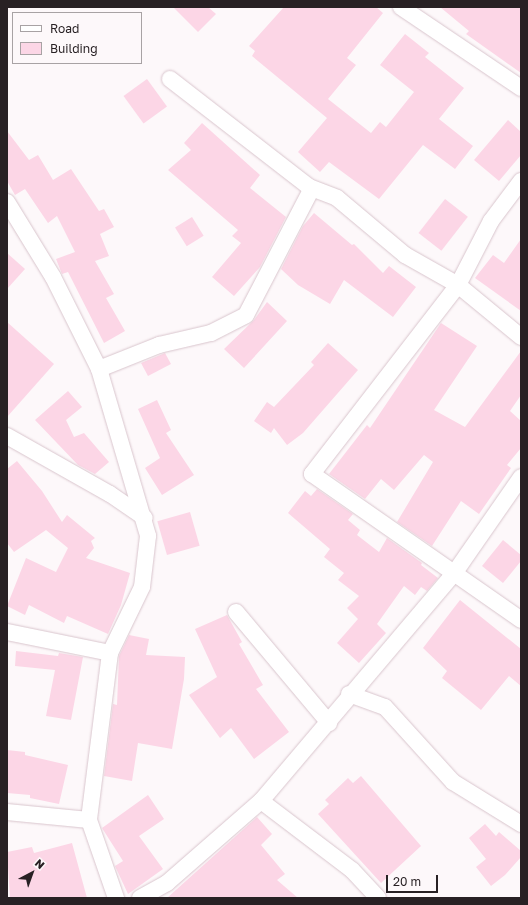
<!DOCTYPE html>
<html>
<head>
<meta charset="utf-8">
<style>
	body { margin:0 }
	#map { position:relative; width:528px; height:905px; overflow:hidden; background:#fdf8fa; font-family:"Golos Text",sans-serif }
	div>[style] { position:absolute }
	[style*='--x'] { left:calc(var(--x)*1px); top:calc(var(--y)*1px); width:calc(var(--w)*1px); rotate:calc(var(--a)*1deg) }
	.building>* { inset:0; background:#fcd6e6; transform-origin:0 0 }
	.roads { filter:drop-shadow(0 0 1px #d9c5cd) drop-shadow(0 0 1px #d9c5cd) }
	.minor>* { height:16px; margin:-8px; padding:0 8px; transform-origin:8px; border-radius:8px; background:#fff }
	span { translate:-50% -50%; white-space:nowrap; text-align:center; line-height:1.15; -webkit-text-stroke:3px #fdf8fa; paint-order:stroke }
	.frame { position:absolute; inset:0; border:8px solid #282124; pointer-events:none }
	.legend { position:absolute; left:12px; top:12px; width:130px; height:52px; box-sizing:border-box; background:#fdf8fa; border:1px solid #a8a2a4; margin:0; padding:5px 7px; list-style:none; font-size:12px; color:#282124 }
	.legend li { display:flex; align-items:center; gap:8px; height:20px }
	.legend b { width:20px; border:1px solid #a8a2a4 }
	.north { position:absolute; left:12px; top:853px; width:40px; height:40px; -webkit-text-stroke:3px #fdf8fa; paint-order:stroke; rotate:41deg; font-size:11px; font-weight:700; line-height:16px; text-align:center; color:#282124 }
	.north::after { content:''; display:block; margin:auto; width:14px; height:18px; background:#282124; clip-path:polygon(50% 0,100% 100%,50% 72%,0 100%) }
	.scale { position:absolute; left:386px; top:875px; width:52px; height:18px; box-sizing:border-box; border:2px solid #282124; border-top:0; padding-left:5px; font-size:12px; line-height:14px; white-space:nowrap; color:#282124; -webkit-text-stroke:3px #fdf8fa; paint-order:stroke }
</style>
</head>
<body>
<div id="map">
	<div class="building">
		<div style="clip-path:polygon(173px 7px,208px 7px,216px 14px,198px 32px)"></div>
		<div style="clip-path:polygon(284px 7px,376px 7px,383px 13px,347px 58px,356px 65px,328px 99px,371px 133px,380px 122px,386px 127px,414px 92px,380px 65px,405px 34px,429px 53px,425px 57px,464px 88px,439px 119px,473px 146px,455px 169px,423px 145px,379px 199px,329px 162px,320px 172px,298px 152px,327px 118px,252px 56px,255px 51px,249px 46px)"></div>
		<div style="clip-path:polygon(440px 7px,521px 7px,521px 73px,466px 34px,469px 31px)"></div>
		<div style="left:147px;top:79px;width:34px;height:29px;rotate:54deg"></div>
		<div style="clip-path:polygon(508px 120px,521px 132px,521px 155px,499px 181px,474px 160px)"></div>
		<div style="clip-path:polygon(202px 123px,260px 175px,250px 188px,286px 217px,260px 267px,234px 296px,212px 277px,241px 243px,232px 236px,238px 230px,168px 170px,191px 150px,184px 143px)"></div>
		<div style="clip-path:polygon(7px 131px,29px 160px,38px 155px,53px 180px,71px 169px,99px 211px,104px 209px,114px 227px,100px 234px,109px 256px,95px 261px,114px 294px,106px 298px,125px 331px,104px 343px,68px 272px,62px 274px,56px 259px,75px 252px,57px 216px,48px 223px,25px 189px,15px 195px,7px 181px)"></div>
		<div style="left:445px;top:199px;width:29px;height:43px;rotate:38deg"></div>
		<div style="clip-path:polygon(314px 213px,352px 245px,354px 244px,383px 273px,389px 266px,416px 287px,393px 317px,344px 280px,330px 304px,298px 285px,281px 269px,303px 226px)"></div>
		<div style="left:192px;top:217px;width:22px;height:20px;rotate:58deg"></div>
		<div style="clip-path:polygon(521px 239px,521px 311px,475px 278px,493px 255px,504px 263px)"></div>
		<div style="clip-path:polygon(7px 253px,25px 269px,7px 289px)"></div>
		<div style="clip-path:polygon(267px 302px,287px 321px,244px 368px,224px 349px,254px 320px)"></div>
		<div style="clip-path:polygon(7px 322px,54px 364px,7px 417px)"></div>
		<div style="clip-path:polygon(441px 323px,477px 346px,434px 410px,465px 427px,521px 351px,521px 395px,510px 411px,521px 421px,521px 448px,507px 465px,511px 468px,479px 514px,461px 501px,432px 546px,397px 522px,433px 462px,424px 455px,394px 490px,381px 479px,365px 499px,329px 474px,367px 425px,370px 428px)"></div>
		<div style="clip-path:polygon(328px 343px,358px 370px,303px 433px,287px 445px,274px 428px,271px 433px,254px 421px,267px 402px,274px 407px,314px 365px,311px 362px)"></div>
		<div style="clip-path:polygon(165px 353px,171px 364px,148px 376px,141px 363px)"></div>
		<div style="clip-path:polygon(68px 391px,82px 407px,66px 420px,74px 437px,84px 433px,109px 462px,95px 474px,78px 465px,35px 420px)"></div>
		<div style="clip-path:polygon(157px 400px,171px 430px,166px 433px,194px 475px,162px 495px,145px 468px,160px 458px,138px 409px)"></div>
		<div style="clip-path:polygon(17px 461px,42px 491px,62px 522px,67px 515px,95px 538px,91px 541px,94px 548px,86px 558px,130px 573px,121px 605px,108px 634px,67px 616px,64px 623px,29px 605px,25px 615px,7px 606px,26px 558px,56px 572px,68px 548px,46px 530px,14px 552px,7px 543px,7px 469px)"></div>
		<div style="clip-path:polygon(317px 489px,353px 514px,348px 520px,360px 530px,357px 535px,379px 552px,387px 538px,422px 563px,421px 565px,438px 578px,427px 591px,421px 587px,415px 595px,404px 586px,377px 624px,386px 633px,359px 663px,337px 643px,358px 619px,347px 608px,359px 596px,338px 580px,344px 573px,324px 557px,330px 549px,288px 513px,305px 491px,311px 496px)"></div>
		<div style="left:190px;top:512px;width:35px;height:34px;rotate:74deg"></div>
		<div style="clip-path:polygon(503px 540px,521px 555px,521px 561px,503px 583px,482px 566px)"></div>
		<div style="clip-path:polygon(460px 600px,521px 649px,521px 686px,509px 676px,481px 710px,442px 678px,447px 671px,423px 648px)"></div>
		<div style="clip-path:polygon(227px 615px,242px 642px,239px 644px,263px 685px,256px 689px,289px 732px,254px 759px,231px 728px,220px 738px,189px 695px,217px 677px,195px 629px)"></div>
		<div style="clip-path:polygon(129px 635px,149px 639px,146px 655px,185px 657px,184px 679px,172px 749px,138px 743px,132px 781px,104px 776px,113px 704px,117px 705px,119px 656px)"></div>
		<div style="clip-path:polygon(16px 651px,58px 656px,59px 653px,83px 657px,71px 720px,46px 716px,55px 670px,15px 666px)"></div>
		<div style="clip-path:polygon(7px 750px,25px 752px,25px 755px,68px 765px,59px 804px,30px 798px,30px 795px,7px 793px)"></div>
		<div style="clip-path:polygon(361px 776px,421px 846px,381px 883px,318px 814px,329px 804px,325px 800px,348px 778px,353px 783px)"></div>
		<div style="clip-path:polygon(148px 795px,164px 819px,139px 836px,163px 869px,128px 894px,115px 866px,123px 861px,102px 828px)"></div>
		<div style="clip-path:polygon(257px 817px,272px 834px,261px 845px,285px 874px,277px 880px,298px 898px,167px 898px)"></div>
		<div style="clip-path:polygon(485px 824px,496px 836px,499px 832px,521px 851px,521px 857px,505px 875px,491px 886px,476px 867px,486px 859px,469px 838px)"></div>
		<div style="clip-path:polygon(72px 843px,87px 898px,10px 898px,7px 852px,32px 847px,34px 853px)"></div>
	</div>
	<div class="roads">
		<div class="minor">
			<div style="--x:401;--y:7;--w:145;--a:34"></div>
			<div style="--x:170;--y:79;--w:176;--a:37.8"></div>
			<div style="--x:521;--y:181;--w:50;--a:126.9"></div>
			<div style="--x:491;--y:221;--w:72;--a:117.3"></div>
			<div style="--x:458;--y:285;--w:239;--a:127.7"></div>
			<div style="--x:312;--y:474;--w:255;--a:34.9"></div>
			<div style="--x:7;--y:202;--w:88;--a:58.5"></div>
			<div style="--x:53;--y:277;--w:103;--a:63.4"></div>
			<div style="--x:99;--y:369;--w:174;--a:73.6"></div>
			<div style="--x:148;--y:536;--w:51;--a:96.7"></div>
			<div style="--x:142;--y:587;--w:73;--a:115.9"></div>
			<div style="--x:110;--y:653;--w:168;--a:97.2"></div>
			<div style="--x:89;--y:820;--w:83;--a:70.9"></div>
			<div style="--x:99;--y:369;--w:65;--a:-21.8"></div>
			<div style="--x:159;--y:345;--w:53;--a:-13"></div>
			<div style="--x:211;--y:333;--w:39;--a:-27"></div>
			<div style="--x:246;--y:315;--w:139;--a:-62.5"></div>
			<div style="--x:310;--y:192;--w:5;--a:-101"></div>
			<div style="--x:309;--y:187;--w:30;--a:21"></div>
			<div style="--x:337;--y:198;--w:89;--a:40"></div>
			<div style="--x:405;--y:255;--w:61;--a:29.5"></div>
			<div style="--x:458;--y:285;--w:82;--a:39.5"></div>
			<div style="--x:7;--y:436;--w:118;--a:29.4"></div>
			<div style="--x:110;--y:494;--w:42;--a:34.4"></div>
			<div style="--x:236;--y:612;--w:145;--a:50"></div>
			<div style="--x:7;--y:632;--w:105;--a:11.5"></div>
			<div style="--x:349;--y:694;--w:38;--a:20"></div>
			<div style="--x:385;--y:707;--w:101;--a:47.8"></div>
			<div style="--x:453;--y:782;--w:80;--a:31.7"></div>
			<div style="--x:261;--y:801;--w:114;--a:37.2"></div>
			<div style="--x:352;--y:870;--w:38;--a:47"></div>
			<div style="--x:7;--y:812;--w:82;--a:5.6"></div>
			<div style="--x:140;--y:898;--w:31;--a:-29"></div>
			<div style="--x:167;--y:883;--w:125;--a:-41.1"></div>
			<div style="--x:261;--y:801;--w:297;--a:-49.7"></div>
			<div style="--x:453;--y:575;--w:119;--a:-55.2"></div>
		</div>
	</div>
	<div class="frame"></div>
	<ul class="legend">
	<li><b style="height:5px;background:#fff"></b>Road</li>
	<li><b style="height:11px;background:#fcd6e6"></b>Building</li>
	</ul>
	<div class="north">N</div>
	<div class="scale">20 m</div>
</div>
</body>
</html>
